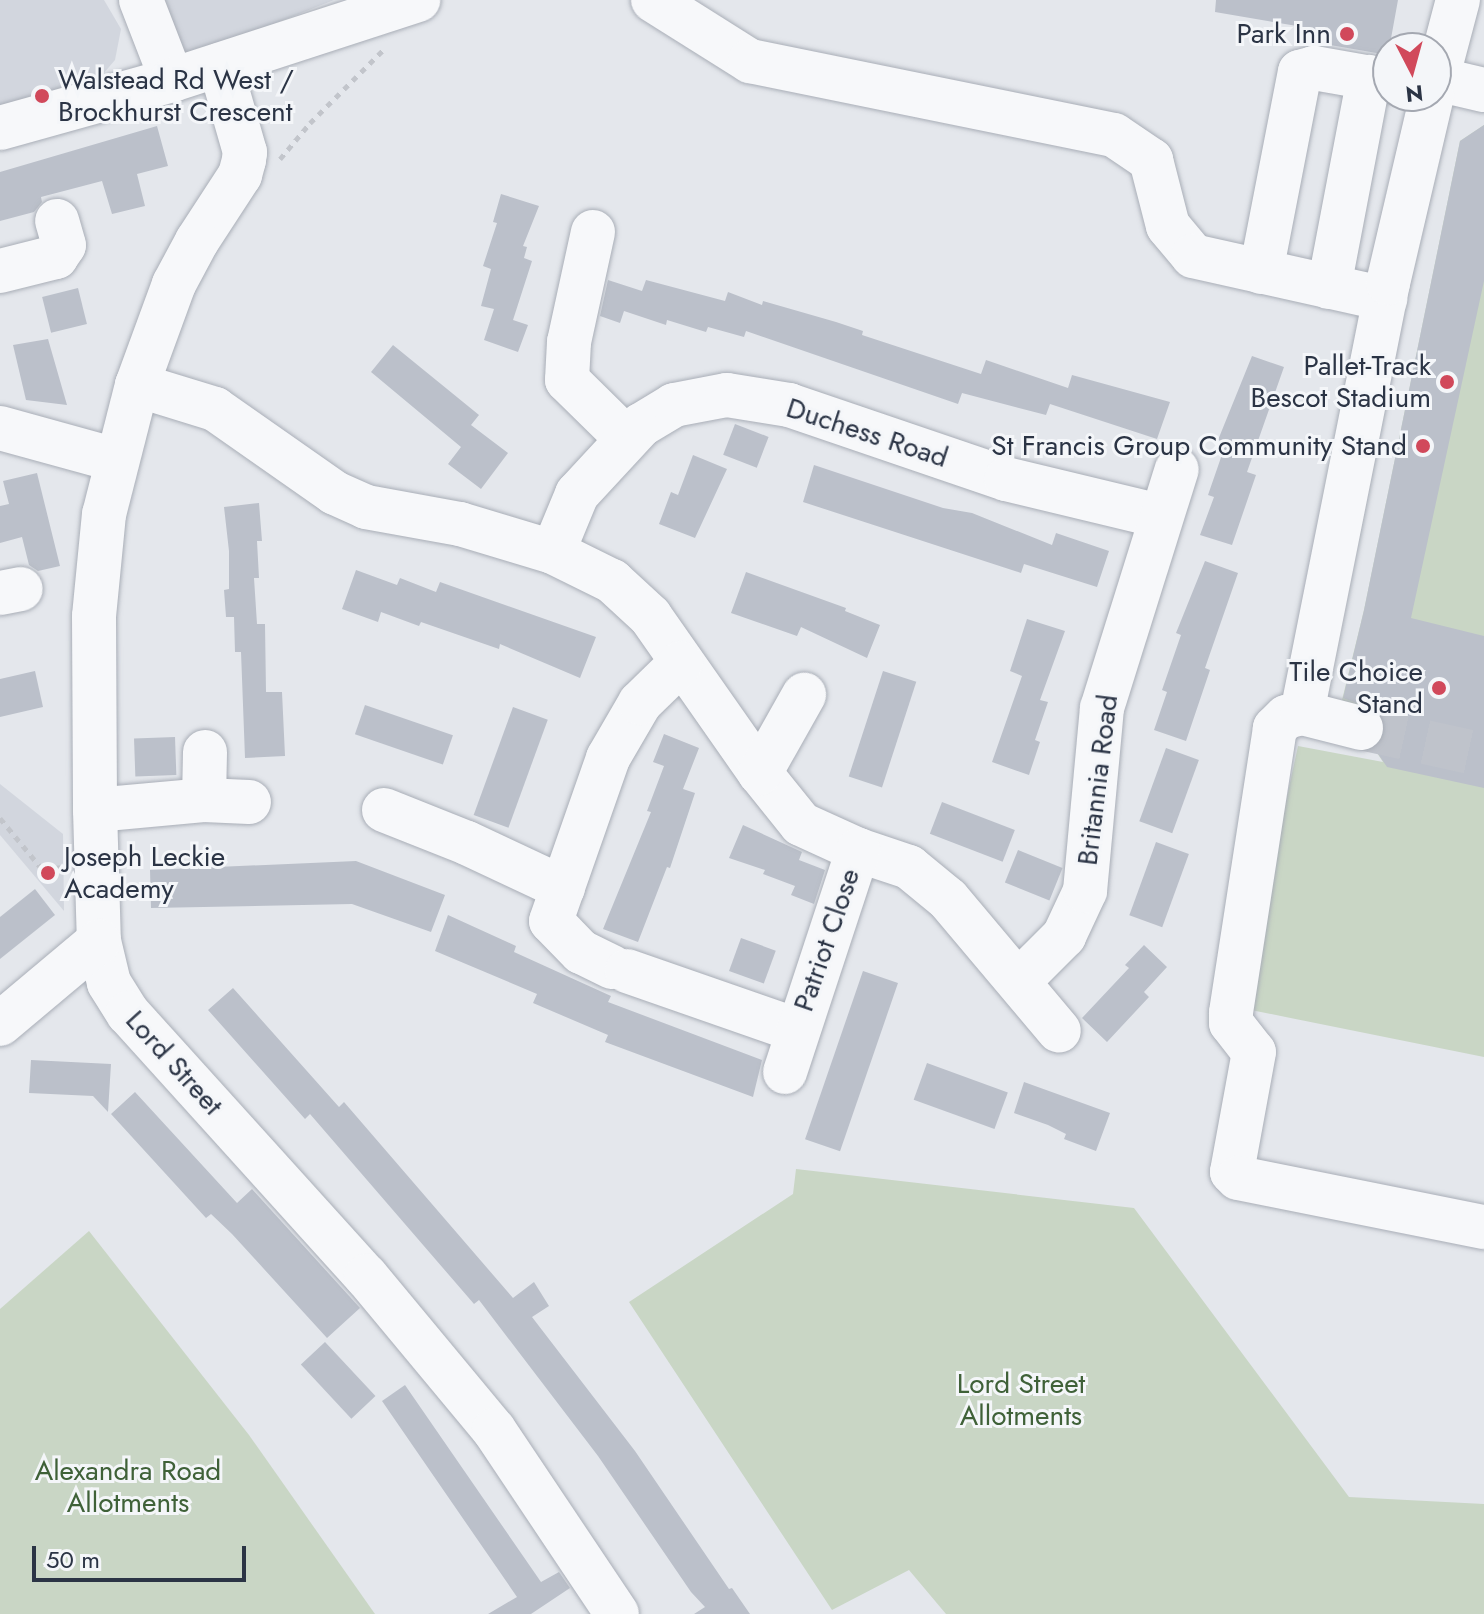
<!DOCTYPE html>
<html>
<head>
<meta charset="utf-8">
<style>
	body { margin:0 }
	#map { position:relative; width:1484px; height:1614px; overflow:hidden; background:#e4e7ec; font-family:Jost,sans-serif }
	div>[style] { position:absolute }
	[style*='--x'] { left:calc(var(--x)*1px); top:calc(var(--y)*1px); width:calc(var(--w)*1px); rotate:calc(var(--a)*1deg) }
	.built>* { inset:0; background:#d2d6de }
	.green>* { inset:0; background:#c9d6c5 }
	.building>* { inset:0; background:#bbc0ca; transform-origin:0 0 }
	.minor-tunnel>* { height:44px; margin-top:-22px; transform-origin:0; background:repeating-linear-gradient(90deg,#bfc3cb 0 44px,transparent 0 66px) }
	.path>* { height:5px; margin-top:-2.5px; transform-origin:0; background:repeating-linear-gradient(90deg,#c2c5cb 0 6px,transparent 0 12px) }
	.roads { filter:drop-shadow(0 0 2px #a9aeb7) drop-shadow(0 0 2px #a9aeb7) }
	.minor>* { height:44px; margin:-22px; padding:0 22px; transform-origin:22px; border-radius:22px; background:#f7f8fa }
	.dots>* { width:22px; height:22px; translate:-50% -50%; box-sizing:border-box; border:4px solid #f4f6f9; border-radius:50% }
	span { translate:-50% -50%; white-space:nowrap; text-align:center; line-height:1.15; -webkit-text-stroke:6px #f4f6f9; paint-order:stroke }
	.poi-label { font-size:28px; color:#2b3445 }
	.right { translate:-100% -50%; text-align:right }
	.left { translate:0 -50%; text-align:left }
	.street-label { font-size:28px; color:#2b3445 }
	.park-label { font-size:28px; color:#3f6138 }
	.north { position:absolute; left:1372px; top:32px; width:80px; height:80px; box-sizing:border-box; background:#f4f6f9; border:2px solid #a4a8b1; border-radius:50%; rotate:174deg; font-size:22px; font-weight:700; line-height:32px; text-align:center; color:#2b3445 }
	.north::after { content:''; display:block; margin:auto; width:28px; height:36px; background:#d1495b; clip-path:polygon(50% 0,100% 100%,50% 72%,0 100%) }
	.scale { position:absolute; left:32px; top:1546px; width:214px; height:36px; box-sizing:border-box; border:4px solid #2b3445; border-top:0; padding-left:10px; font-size:24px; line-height:28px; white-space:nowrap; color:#2b3445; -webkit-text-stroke:6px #f4f6f9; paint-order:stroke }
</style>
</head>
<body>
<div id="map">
	<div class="built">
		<div style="clip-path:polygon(0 0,104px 0,121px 29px,115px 60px,97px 81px,0 105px)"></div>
		<div style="clip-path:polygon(149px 0,334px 0,178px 62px)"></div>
		<div style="clip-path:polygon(0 784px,63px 834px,64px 911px,0 835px)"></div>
	</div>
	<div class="green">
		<div style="clip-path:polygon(1484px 125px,1484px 1057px,1241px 1008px,1298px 746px,1383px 762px,1342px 700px,1364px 610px,1460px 141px)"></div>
		<div style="clip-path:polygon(796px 1169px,1134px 1208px,1349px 1497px,1484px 1504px,1484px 1614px,946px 1614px,909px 1570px,832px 1610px,629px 1302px,793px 1194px)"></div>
		<div style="clip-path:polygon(89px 1231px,249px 1435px,375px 1614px,0 1614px,0 1309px)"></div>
	</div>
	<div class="building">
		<div style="clip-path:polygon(1216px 0,1398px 0,1388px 55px,1301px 40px,1303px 27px,1215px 12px)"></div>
		<div style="clip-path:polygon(1484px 125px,1484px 281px,1411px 618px,1484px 636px,1484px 788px,1387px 767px,1374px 748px,1385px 733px,1385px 720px,1379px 711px,1343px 698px,1364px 610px,1460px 141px)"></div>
		<div style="clip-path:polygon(157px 126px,168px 166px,137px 174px,145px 206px,112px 214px,102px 181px,41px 197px,42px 202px,34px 212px,0 221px,0 172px)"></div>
		<div style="clip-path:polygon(501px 194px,539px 206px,523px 246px,527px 247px,524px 258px,532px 261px,513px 320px,528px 325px,518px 352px,484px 340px,494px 309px,481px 306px,491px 269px,483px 266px,497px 223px,493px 222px)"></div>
		<div style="clip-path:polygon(608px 280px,642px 291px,646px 280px,725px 301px,728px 292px,762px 305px,763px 301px,836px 322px,863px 331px,862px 335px,981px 374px,986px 360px,1068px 388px,1072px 375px,1170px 402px,1157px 439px,1050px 404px,1046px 415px,962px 393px,958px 404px,746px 331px,744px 337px,708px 327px,706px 332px,667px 320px,666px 325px,624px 311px,620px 323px,600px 316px)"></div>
		<div style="left:78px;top:288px;width:37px;height:37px;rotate:76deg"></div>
		<div style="clip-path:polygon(48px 339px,67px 405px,26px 400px,13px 345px)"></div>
		<div style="clip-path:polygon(393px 345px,479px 415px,471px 425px,508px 453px,481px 489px,448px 464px,461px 447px,371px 372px)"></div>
		<div style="clip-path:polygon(1252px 356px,1284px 367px,1247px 472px,1256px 475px,1232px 545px,1200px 535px,1214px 497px,1208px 495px,1226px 443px,1218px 440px)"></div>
		<div style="left:735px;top:424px;width:36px;height:33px;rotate:21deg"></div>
		<div style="clip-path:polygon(693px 455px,727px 469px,695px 538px,659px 524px,671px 492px,678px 495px)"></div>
		<div style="clip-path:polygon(814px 465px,943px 508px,972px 513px,1052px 545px,1056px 533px,1109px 551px,1097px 587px,1024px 564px,1021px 573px,803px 502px)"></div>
		<div style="clip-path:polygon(37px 473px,60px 566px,38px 571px,29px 565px,22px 537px,0 543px,0 506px,9px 504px,3px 481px)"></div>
		<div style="clip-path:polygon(259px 503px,262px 541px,257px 541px,259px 578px,254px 578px,257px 624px,265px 624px,266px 692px,282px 692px,285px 756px,245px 758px,241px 652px,235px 652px,234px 617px,226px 617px,224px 590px,229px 589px,229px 551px,224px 507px)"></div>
		<div style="clip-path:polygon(1205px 561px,1238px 573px,1205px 668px,1210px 670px,1186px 741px,1154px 730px,1167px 692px,1162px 690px,1181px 635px,1176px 633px)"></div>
		<div style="clip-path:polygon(356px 570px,397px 585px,400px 578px,436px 592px,440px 582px,596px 637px,580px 678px,500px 644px,499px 649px,421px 622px,419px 626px,381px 612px,378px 622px,342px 609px)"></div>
		<div style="clip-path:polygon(746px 572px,846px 608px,845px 611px,880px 625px,867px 658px,801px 627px,797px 636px,731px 613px)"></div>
		<div style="clip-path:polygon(1027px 619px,1065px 631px,1040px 700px,1048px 702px,1035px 740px,1040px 742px,1029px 775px,992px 762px,1022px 676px,1010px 671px)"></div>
		<div style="clip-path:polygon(35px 671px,43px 707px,0 717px,0 679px)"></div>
		<div style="left:883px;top:671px;width:35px;height:111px;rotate:18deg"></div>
		<div style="left:365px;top:705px;width:93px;height:31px;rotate:19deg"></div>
		<div style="left:513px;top:707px;width:37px;height:115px;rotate:20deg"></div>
		<div style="clip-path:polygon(664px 734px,699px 748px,683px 789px,695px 793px,670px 868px,667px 867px,638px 942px,603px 929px,651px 812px,647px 811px,664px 766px,653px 762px)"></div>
		<div style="left:175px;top:737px;width:38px;height:41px;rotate:88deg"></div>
		<div style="left:1166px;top:748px;width:35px;height:78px;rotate:20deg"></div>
		<div style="left:942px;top:802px;width:78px;height:34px;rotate:21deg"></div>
		<div style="clip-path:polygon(743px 825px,802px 852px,799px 860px,825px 870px,814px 904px,791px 895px,795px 886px,763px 874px,765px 870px,729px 858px)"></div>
		<div style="left:1156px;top:842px;width:35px;height:78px;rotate:20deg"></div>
		<div style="left:1018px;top:850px;width:48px;height:35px;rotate:22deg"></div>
		<div style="clip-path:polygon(356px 861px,445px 895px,431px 932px,352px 904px,151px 908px,150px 870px)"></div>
		<div style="clip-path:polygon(35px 889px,55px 915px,0 959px,0 917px)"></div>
		<div style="clip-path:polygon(448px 915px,516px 946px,514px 952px,611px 996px,608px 1002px,762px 1060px,753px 1097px,605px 1042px,608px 1035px,533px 1003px,537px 994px,435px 951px)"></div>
		<div style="left:741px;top:938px;width:37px;height:35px;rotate:20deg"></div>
		<div style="clip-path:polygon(1144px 945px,1167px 967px,1144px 992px,1149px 997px,1107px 1042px,1082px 1018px,1129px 968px,1125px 965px)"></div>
		<div style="left:863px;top:971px;width:37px;height:178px;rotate:19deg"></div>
		<div style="clip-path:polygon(233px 988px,339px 1107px,344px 1102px,513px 1298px,534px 1282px,549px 1306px,532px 1317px,635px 1451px,729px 1589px,732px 1588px,750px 1614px,694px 1614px,705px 1607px,691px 1592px,598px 1456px,479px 1300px,474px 1304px,310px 1114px,305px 1119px,208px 1010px)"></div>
		<div style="clip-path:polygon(31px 1060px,111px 1064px,108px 1112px,93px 1096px,29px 1093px)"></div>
		<div style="left:927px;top:1063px;width:86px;height:39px;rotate:20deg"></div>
		<div style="clip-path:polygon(1024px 1082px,1110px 1113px,1096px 1151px,1064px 1139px,1066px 1134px,1048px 1125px,1014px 1113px)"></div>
		<div style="clip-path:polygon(135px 1092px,237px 1203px,252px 1189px,360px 1308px,327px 1338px,232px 1234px,211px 1214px,206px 1218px,111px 1114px)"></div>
		<div style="left:325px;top:1342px;width:74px;height:33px;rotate:47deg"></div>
		<div style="clip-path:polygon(405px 1385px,541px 1582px,559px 1572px,570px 1588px,531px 1614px,488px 1614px,517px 1597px,382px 1401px)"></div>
	</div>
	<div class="minor-tunnel">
		<div style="--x:1361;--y:728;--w:126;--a:12.4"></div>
	</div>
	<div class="path">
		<div style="--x:280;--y:159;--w:47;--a:-50.2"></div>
		<div style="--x:310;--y:123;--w:103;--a:-45"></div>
		<div style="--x:0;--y:818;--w:66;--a:50.5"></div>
		<div style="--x:42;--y:869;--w:22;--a:-5"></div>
	</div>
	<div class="roads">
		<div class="minor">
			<div style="--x:141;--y:0;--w:86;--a:68.8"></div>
			<div style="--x:653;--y:0;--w:115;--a:32.2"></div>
			<div style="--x:750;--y:61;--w:371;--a:11.5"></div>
			<div style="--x:1114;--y:135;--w:45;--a:34"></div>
			<div style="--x:1151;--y:160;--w:68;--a:75.6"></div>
			<div style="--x:1168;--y:226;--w:39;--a:50"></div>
			<div style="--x:1193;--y:256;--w:197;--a:12.6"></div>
			<div style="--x:220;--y:65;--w:91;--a:74"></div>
			<div style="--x:245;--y:152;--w:8;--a:97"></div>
			<div style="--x:244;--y:160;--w:16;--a:105"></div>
			<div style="--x:240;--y:175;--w:79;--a:123.1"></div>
			<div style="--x:197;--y:241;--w:49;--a:118.1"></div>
			<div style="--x:174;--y:284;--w:108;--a:110.1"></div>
			<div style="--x:137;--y:385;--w:133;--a:104.3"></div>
			<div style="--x:104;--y:514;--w:102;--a:95.6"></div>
			<div style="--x:94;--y:616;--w:194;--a:89.7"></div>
			<div style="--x:95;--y:810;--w:131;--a:88.3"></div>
			<div style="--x:99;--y:941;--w:43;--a:76.6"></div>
			<div style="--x:109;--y:983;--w:36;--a:58"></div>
			<div style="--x:128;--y:1013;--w:355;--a:47.9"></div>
			<div style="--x:366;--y:1276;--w:200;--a:50.3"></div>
			<div style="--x:494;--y:1430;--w:221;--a:56.2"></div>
			<div style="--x:1437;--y:79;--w:48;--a:13.2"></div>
			<div style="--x:1436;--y:83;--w:86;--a:-75.2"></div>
			<div style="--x:0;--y:128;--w:179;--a:-15.6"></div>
			<div style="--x:172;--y:80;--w:259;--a:-18"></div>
			<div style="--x:593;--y:232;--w:113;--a:102.3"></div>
			<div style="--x:569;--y:342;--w:38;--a:93"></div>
			<div style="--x:567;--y:380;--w:84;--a:44.5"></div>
			<div style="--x:0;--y:271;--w:58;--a:-14"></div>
			<div style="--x:56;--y:257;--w:14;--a:-56"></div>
			<div style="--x:64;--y:245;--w:25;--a:-106"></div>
			<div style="--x:1261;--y:272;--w:204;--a:-79"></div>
			<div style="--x:1300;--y:72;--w:15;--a:-16"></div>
			<div style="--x:1314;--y:68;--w:75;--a:10"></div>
			<div style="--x:1329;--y:287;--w:214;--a:-79.2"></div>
			<div style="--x:137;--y:385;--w:82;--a:17.1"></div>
			<div style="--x:215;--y:409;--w:146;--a:35"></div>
			<div style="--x:335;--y:493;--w:34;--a:24"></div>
			<div style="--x:366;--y:507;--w:96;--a:10.3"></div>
			<div style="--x:460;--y:524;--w:97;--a:16.8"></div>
			<div style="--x:553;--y:552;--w:66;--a:26.2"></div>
			<div style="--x:612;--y:581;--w:52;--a:42.6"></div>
			<div style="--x:650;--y:616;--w:192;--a:55"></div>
			<div style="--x:760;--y:773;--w:65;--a:51.2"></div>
			<div style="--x:801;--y:824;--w:63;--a:24.5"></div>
			<div style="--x:858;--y:850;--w:54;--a:18.4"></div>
			<div style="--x:909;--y:867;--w:50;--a:39.4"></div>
			<div style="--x:948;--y:899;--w:172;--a:49.9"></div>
			<div style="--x:0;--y:428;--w:120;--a:15.4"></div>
			<div style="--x:553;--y:552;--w:63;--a:-67.5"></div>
			<div style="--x:577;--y:494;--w:94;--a:-47.2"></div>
			<div style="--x:641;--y:425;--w:39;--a:-31"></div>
			<div style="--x:674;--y:405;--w:54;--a:-10.7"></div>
			<div style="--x:727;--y:395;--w:63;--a:9.2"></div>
			<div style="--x:789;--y:405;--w:229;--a:18.8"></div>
			<div style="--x:1006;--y:479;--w:158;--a:13.5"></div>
			<div style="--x:0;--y:593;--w:21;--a:-11"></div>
			<div style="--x:1302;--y:713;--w:16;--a:166"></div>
			<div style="--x:1286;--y:717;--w:16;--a:135"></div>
			<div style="--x:1275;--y:728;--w:288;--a:98.8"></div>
			<div style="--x:1231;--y:1013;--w:10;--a:90"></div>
			<div style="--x:1231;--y:1023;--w:37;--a:52"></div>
			<div style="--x:1254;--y:1052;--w:122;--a:100.4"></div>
			<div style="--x:1232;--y:1172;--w:8;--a:45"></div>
			<div style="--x:1238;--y:1178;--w:251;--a:11.3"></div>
			<div style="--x:1361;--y:728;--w:61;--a:-165.7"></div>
			<div style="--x:1302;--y:713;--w:439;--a:-78.7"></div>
			<div style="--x:1388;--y:283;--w:192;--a:-76.8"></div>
			<div style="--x:760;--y:773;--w:90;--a:-60.6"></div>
			<div style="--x:204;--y:800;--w:48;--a:-88.8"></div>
			<div style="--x:95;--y:810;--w:109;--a:-5.2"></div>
			<div style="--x:204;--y:800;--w:45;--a:2.5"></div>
			<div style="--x:384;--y:810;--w:89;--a:21.7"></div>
			<div style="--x:467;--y:843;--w:106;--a:25.1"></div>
			<div style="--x:612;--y:967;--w:34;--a:-154"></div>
			<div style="--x:581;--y:952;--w:43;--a:-134.1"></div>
			<div style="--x:551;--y:921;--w:173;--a:-70.7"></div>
			<div style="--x:608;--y:758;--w:64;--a:-59.8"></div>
			<div style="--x:640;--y:703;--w:57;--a:-44.3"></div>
			<div style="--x:627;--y:971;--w:179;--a:19.2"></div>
			<div style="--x:1019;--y:981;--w:64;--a:-45"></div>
			<div style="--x:1064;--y:936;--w:50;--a:-65"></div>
			<div style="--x:1085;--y:891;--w:184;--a:-84.7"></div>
			<div style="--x:1102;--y:708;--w:250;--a:-72.6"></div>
			<div style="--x:0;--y:1024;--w:129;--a:-40"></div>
			<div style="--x:785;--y:1072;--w:234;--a:-71.8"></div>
		</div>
	</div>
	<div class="dots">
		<div style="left:1347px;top:34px;background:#d1495b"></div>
		<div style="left:42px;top:96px;background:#d1495b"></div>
		<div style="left:1447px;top:382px;background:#d1495b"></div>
		<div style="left:1423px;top:446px;background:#d1495b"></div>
		<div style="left:1439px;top:688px;background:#d1495b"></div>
		<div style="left:48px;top:873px;background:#d1495b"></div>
	</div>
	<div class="poi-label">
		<span class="right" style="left:1331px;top:34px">Park Inn</span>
		<span class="left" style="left:58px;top:96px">Walstead Rd West /<br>Brockhurst Crescent</span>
		<span class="right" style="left:1431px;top:382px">Pallet-Track<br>Bescot Stadium</span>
		<span class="right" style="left:1407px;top:446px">St Francis Group Community Stand</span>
		<span class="right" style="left:1423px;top:688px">Tile Choice<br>Stand</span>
		<span class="left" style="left:64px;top:873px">Joseph Leckie<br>Academy</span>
	</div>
	<div class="street-label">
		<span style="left:867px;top:433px;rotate:18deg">Duchess Road</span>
		<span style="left:1098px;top:780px;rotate:-83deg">Britannia Road</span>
		<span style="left:827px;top:940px;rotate:-71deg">Patriot Close</span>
		<span style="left:174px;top:1063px;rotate:48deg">Lord Street</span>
	</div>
	<div class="park-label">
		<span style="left:1021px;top:1400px">Lord Street<br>Allotments</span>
		<span style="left:128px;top:1487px">Alexandra Road<br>Allotments</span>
	</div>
	<div class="north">N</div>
	<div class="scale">50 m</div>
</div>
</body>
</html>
